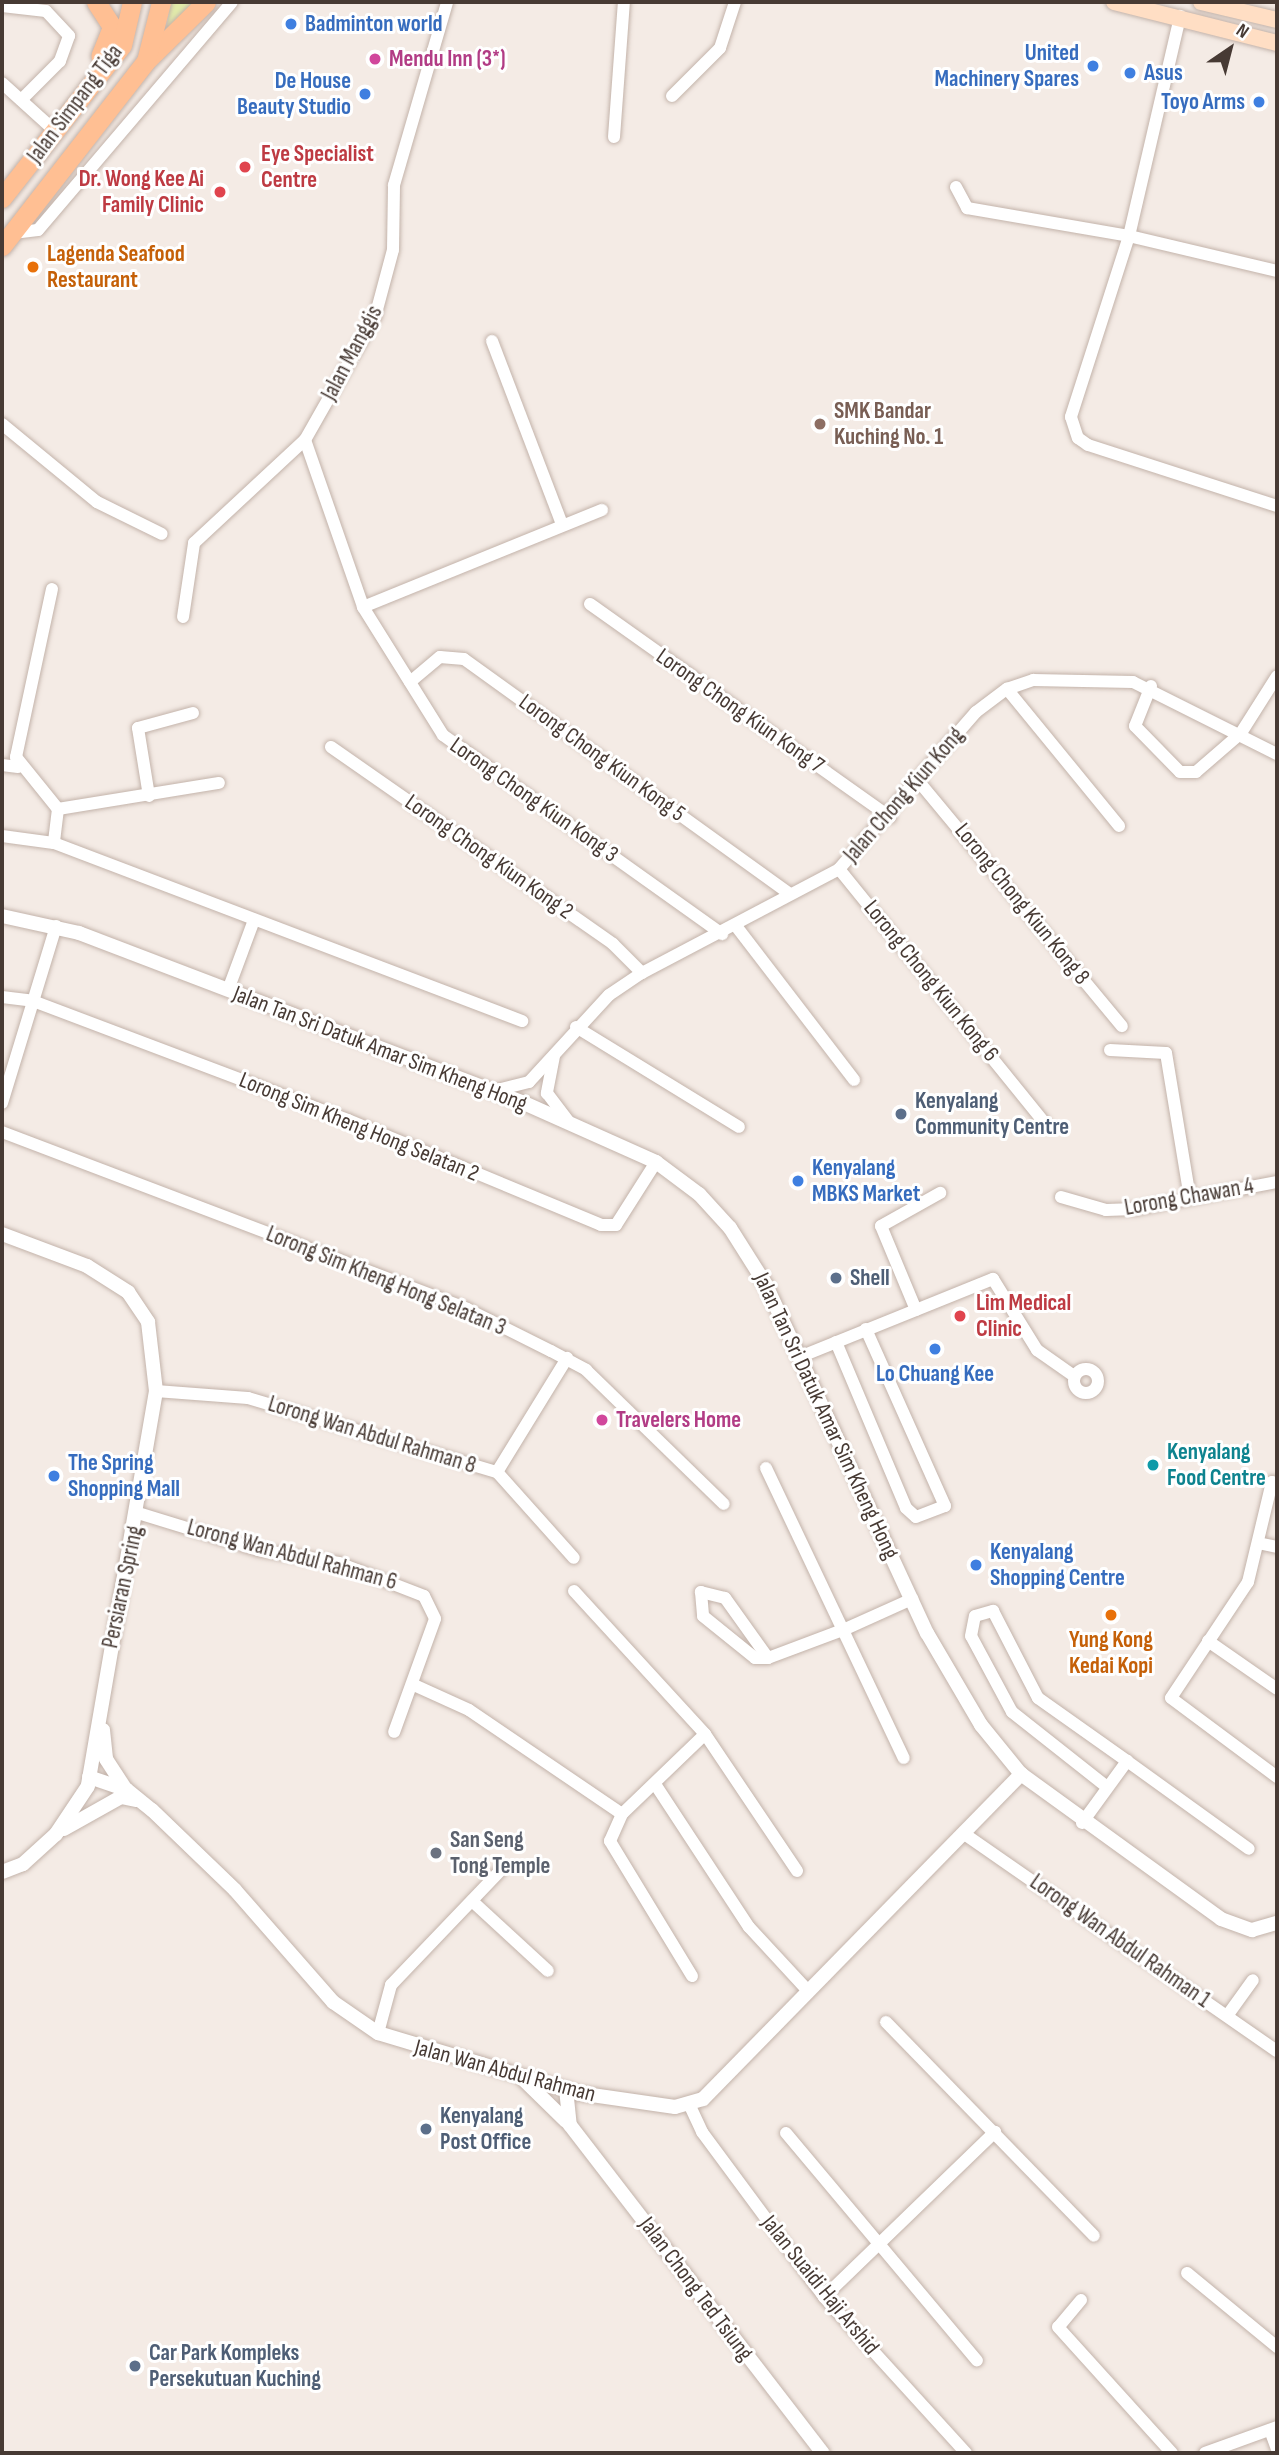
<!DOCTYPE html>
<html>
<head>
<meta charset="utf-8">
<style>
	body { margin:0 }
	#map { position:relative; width:1279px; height:2455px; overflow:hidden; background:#f4ebe5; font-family:"Sofia Sans Condensed",sans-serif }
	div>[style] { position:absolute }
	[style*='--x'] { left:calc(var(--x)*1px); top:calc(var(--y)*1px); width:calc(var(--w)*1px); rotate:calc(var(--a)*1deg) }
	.green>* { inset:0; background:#e2ecaa }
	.roads { filter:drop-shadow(0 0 2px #c3b3aa) drop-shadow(0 0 2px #c3b3aa) }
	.minor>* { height:12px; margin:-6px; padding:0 6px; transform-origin:6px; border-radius:6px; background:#fff }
	.minor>.ring { margin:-6px; padding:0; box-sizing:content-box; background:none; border:12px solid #fff; border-radius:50% }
	.tertiary>* { height:14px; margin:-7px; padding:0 7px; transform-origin:7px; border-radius:7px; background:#fff }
	.secondary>* { height:16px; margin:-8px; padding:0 8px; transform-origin:8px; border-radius:8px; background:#ffdec4 }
	.primary>* { height:19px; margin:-9.5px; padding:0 9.5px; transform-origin:9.5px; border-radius:9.5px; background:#ffbf93 }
	.dots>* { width:19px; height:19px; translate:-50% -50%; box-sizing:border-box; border:4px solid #fff; border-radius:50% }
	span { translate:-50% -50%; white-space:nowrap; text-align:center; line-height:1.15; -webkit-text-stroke:6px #fff; paint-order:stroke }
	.shop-label { font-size:23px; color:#366cbe; font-weight:700 }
	.left { translate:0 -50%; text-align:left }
	.right { translate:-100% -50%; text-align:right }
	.hotel-label { font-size:23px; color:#b23c85; font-weight:700 }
	.street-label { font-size:23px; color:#473a34 }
	.health-label { font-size:23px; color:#be3a42; font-weight:700 }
	.food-label { font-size:23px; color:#c56008; font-weight:700 }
	.education-label { font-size:23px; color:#785e54; font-weight:700 }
	.service-label { font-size:23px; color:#4e5e75; font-weight:700 }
	.culture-label { font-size:23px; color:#0d838f; font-weight:700 }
	.worship-label { font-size:23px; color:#5b616d; font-weight:700 }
	.frame { position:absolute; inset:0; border:4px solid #473a34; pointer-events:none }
	.north { position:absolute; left:1195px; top:14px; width:70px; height:70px; -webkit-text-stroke:5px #fff; paint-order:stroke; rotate:35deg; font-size:19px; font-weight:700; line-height:28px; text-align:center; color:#473a34 }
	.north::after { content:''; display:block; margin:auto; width:24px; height:32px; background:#473a34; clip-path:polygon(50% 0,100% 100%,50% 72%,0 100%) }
</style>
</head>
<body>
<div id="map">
	<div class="green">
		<div style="clip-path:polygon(171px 2px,197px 2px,164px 41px)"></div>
	</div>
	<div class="roads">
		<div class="minor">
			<div style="--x:2;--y:6;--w:44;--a:6.5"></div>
			<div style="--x:46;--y:11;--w:34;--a:47"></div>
			<div style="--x:69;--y:36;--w:27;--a:110"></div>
			<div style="--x:60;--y:61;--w:55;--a:135"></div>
			<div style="--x:2;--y:83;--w:73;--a:42.2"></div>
			<div style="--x:672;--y:96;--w:68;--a:-45"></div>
			<div style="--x:720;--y:48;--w:48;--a:-71.9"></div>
			<div style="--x:614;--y:137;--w:135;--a:-85.8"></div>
			<div style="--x:956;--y:187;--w:24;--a:62"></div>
			<div style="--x:967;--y:208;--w:164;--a:9.8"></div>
			<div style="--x:1129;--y:236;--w:226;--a:-76.9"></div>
			<div style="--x:13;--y:233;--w:25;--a:-7"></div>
			<div style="--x:38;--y:230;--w:299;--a:-49.6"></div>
			<div style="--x:1277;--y:271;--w:152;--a:-166.7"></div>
			<div style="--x:1129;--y:236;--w:190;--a:107.8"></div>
			<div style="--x:1071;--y:417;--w:22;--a:72"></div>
			<div style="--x:1078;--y:438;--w:12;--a:35"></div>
			<div style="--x:1088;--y:445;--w:199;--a:17.9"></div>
			<div style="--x:492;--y:341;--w:196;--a:69.1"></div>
			<div style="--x:2;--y:424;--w:123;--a:39.4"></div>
			<div style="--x:97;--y:502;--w:72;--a:26.2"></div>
			<div style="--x:305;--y:440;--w:177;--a:70.8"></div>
			<div style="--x:363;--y:607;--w:151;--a:58"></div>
			<div style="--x:443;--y:735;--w:343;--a:35.5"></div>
			<div style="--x:52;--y:589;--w:172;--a:102.1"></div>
			<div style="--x:16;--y:757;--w:67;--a:51.1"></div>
			<div style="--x:58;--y:809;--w:34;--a:97"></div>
			<div style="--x:590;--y:604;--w:368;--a:35.4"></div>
			<div style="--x:363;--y:607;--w:258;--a:-22.1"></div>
			<div style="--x:183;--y:617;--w:75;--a:-81.5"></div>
			<div style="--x:194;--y:543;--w:151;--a:-42.9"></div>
			<div style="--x:305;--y:440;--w:142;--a:-60.4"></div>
			<div style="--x:375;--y:317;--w:69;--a:-75"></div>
			<div style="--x:393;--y:250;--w:65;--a:-89.1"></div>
			<div style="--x:394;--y:185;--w:191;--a:-73.8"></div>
			<div style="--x:410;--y:682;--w:39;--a:-40"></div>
			<div style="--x:440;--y:657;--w:24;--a:5"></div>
			<div style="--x:464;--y:659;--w:402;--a:35.8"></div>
			<div style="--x:1151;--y:686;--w:43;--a:111.8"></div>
			<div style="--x:1135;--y:726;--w:64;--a:45.6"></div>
			<div style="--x:1180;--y:772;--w:16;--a:0"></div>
			<div style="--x:1196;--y:772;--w:60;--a:-40.9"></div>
			<div style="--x:1241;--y:733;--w:67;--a:-57.7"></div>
			<div style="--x:1007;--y:689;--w:177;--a:50.7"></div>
			<div style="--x:331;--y:747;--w:344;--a:34.9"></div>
			<div style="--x:613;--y:944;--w:41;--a:45"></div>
			<div style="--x:2;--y:765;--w:16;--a:7"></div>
			<div style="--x:920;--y:783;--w:316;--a:50.3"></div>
			<div style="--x:149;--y:796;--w:69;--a:-99.2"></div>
			<div style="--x:138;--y:728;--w:57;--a:-15.3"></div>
			<div style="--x:58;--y:809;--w:163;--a:-9.2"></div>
			<div style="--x:2;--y:836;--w:52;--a:7.7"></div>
			<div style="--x:54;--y:843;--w:501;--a:20.82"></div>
			<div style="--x:839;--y:869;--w:331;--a:51"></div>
			<div style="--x:736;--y:926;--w:194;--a:52.5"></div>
			<div style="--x:228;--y:990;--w:75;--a:-69.6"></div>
			<div style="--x:2;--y:997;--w:31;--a:7"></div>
			<div style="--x:33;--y:1001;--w:337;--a:20.7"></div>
			<div style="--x:348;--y:1120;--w:274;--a:22.5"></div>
			<div style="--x:601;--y:1225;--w:15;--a:0"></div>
			<div style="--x:616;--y:1225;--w:75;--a:-57.6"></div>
			<div style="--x:576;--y:1027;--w:191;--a:31.5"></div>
			<div style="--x:1110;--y:1050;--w:56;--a:3.1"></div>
			<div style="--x:1166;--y:1053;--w:147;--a:80.6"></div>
			<div style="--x:554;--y:1056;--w:38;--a:101"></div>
			<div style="--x:547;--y:1093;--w:35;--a:53"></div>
			<div style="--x:493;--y:1091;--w:37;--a:-14"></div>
			<div style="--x:529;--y:1082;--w:118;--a:-47.4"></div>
			<div style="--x:609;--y:995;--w:40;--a:-34"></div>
			<div style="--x:642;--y:973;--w:223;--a:-27.8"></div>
			<div style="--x:839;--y:869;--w:208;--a:-48.9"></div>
			<div style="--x:976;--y:712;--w:39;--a:-37"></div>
			<div style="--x:1007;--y:689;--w:28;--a:-19"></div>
			<div style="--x:1033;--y:680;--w:100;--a:1.1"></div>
			<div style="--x:1133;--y:682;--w:161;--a:26.6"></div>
			<div style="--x:2;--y:1103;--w:185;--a:-73"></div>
			<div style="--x:2;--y:1132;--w:498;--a:20.8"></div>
			<div style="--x:467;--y:1309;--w:94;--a:26.6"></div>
			<div style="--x:551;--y:1351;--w:40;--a:28"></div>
			<div style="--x:586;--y:1370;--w:192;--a:44.2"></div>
			<div style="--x:1061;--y:1197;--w:47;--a:16.1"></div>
			<div style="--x:1106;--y:1210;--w:29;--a:-2"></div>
			<div style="--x:1135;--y:1209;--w:145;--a:-10.8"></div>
			<div style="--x:916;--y:1310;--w:91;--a:-112.6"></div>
			<div style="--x:881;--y:1226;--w:68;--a:-29.2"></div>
			<div style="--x:836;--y:1342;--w:180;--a:67.1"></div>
			<div style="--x:906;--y:1508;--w:13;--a:42"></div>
			<div style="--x:916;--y:1517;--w:31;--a:-21"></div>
			<div style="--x:945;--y:1506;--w:194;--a:-114.1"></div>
			<div style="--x:802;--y:1356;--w:206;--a:-22"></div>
			<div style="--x:993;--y:1279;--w:84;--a:58.2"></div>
			<div style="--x:1037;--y:1350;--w:45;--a:35.1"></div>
			<div class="ring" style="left:1074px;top:1369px;width:12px;height:12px"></div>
			<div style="--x:156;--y:1391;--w:92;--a:4.4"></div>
			<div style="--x:248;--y:1398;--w:260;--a:16.6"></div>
			<div style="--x:497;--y:1472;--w:134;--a:-58.4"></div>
			<div style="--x:766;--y:1468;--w:321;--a:64.6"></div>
			<div style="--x:497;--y:1472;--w:115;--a:48.2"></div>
			<div style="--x:1277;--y:1483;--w:5;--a:-169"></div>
			<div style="--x:1272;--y:1482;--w:103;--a:103.5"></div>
			<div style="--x:1248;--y:1582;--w:139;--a:123.6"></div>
			<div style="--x:1171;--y:1698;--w:132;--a:36.7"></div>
			<div style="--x:138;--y:1513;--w:126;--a:17.1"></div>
			<div style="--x:258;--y:1550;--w:82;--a:9.1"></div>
			<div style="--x:339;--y:1563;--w:91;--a:21.2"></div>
			<div style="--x:424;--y:1596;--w:25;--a:64"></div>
			<div style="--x:435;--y:1619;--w:120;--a:109.9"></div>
			<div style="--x:1258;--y:1543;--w:19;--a:12"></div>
			<div style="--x:574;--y:1591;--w:194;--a:47.5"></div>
			<div style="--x:705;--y:1734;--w:165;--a:56.1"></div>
			<div style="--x:1208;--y:1641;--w:84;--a:34.8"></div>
			<div style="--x:768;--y:1658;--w:74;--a:-125.6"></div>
			<div style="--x:725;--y:1598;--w:25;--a:-166"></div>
			<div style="--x:701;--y:1592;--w:24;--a:85"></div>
			<div style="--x:703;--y:1616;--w:67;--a:38.9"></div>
			<div style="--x:755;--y:1658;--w:13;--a:0"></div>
			<div style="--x:768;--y:1658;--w:80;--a:-20.5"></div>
			<div style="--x:843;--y:1630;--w:76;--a:-24.2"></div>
			<div style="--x:414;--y:1685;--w:60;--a:24.4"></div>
			<div style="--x:469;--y:1710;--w:185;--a:34.2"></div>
			<div style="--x:655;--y:1784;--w:171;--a:56.7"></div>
			<div style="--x:749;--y:1927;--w:87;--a:47.3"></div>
			<div style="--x:1107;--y:1787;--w:121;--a:-141.7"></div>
			<div style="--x:1012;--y:1712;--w:86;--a:-118.3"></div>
			<div style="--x:971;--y:1636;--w:20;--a:-79"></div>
			<div style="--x:975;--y:1616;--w:19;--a:-16"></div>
			<div style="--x:993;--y:1611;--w:98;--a:62.7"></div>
			<div style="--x:1038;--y:1698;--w:109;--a:35.3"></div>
			<div style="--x:1082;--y:1823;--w:77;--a:-54"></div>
			<div style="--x:1127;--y:1761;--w:150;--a:35.8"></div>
			<div style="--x:963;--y:1833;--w:382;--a:34.8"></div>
			<div style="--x:472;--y:1901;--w:103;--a:42.6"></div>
			<div style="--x:692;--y:1976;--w:158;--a:-121.3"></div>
			<div style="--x:610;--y:1841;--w:30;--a:-66"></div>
			<div style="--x:622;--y:1814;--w:115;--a:-43.9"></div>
			<div style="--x:1227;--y:2016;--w:44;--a:-54.2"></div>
			<div style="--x:886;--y:2022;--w:298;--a:45.8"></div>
			<div style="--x:378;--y:2033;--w:50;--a:-74.8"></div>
			<div style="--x:391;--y:1985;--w:159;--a:-46.3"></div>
			<div style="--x:690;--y:2106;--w:29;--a:65"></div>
			<div style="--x:702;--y:2132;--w:205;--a:53.5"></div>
			<div style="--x:824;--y:2297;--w:211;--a:47.7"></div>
			<div style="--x:786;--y:2133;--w:297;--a:50"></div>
			<div style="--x:1187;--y:2273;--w:117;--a:39.4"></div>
			<div style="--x:824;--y:2297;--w:238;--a:-44"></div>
			<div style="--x:1081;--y:2300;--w:35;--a:130"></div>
			<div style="--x:1058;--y:2327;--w:170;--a:47.9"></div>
			<div style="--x:1270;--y:2430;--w:20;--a:70"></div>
			<div style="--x:1205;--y:2453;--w:77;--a:-19.9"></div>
		</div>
		<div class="tertiary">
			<div style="--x:2;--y:916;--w:79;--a:12.4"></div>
			<div style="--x:79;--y:933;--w:476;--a:20.9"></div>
			<div style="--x:524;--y:1103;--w:145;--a:24.1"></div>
			<div style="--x:656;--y:1162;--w:54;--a:36.7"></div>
			<div style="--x:699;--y:1194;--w:46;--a:47.6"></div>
			<div style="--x:730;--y:1228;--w:67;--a:57.7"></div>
			<div style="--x:766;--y:1285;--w:383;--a:65.2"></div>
			<div style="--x:927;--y:1633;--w:107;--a:59.6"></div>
			<div style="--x:981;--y:1725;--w:63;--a:50.8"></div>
			<div style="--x:1021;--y:1774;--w:247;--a:35.9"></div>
			<div style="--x:1221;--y:1919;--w:33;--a:20"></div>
			<div style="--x:1252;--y:1930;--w:26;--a:-16"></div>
			<div style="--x:2;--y:1234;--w:91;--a:20.6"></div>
			<div style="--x:87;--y:1266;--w:49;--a:32.4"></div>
			<div style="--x:128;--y:1292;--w:36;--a:56"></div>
			<div style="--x:148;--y:1322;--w:69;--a:83.4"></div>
			<div style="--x:156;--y:1391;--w:401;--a:99.8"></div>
			<div style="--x:88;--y:1786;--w:58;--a:123.7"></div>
			<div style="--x:56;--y:1834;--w:45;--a:137.7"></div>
			<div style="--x:23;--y:1864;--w:22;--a:159"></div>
			<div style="--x:103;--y:1730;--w:29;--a:84"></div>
			<div style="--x:106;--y:1759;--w:35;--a:57"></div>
			<div style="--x:89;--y:1777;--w:40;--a:18.9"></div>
			<div style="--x:127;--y:1790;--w:32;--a:39"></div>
			<div style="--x:152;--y:1810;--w:115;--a:43.9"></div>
			<div style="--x:235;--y:1890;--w:149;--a:48.8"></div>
			<div style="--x:333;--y:2002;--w:55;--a:34.6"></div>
			<div style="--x:378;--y:2033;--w:209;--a:16.7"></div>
			<div style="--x:578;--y:2093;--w:98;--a:8.2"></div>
			<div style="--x:675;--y:2107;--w:29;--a:-16"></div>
			<div style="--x:703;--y:2099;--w:455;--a:-45.6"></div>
			<div style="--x:64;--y:1829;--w:65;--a:-29.3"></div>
			<div style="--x:121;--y:1797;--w:16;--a:11"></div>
			<div style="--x:523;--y:2079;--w:60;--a:44.3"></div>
			<div style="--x:566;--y:2089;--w:36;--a:84"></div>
			<div style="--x:570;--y:2125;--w:414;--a:52.4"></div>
		</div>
		<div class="secondary">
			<div style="--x:1114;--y:2;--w:168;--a:14.1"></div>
			<div style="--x:1201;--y:2;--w:78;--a:13.3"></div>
		</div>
		<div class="primary">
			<div style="--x:96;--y:2;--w:30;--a:57"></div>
			<div style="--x:112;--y:27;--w:31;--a:112"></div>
			<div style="--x:146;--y:61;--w:84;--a:-44.5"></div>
			<div style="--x:2;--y:198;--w:194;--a:-51.9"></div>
			<div style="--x:122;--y:45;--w:44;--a:-76.9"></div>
			<div style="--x:2;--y:246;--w:234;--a:-52.1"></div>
			<div style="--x:146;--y:61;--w:61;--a:-75.7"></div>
		</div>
	</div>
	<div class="dots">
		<div style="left:291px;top:24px;background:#3f7fe0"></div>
		<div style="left:375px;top:59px;background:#d1479c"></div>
		<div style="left:1093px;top:66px;background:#3f7fe0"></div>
		<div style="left:1130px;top:73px;background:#3f7fe0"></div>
		<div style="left:365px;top:94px;background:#3f7fe0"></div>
		<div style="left:1259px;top:102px;background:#3f7fe0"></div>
		<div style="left:245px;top:167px;background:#e0444e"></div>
		<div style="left:220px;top:192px;background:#e0444e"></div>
		<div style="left:33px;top:267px;background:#e8710a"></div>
		<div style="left:820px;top:424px;background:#8d6e63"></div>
		<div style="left:901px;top:1114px;background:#5c6f8a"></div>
		<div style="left:798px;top:1181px;background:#3f7fe0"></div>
		<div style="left:836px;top:1278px;background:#5c6f8a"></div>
		<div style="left:960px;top:1316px;background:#e0444e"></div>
		<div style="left:935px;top:1349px;background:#3f7fe0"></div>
		<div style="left:602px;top:1420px;background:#d1479c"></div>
		<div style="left:1153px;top:1465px;background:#0f9aa8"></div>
		<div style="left:54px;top:1476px;background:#3f7fe0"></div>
		<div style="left:976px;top:1565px;background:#3f7fe0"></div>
		<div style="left:1111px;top:1615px;background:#e8710a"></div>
		<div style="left:436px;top:1853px;background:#6b7280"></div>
		<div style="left:426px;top:2129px;background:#5c6f8a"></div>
		<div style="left:135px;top:2366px;background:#5c6f8a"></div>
	</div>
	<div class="shop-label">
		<span class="left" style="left:305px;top:24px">Badminton world</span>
		<span class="right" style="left:1079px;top:66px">United<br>Machinery Spares</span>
		<span class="left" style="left:1144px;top:73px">Asus</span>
		<span class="right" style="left:351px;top:94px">De House<br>Beauty Studio</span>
		<span class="right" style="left:1245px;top:102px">Toyo Arms</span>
		<span class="left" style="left:812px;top:1181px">Kenyalang<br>MBKS Market</span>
		<span style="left:935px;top:1374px">Lo Chuang Kee</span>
		<span class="left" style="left:68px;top:1476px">The Spring<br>Shopping Mall</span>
		<span class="left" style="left:990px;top:1565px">Kenyalang<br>Shopping Centre</span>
	</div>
	<div class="hotel-label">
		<span class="left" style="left:389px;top:59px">Mendu Inn (3*)</span>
		<span class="left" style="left:616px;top:1420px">Travelers Home</span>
	</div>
	<div class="street-label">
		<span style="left:75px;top:104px;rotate:-53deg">Jalan Simpang Tiga</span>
		<span style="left:352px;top:353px;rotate:-62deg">Jalan Manggis</span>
		<span style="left:740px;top:711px;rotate:35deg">Lorong Chong Kiun Kong 7</span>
		<span style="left:602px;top:758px;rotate:36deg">Lorong Chong Kiun Kong 5</span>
		<span style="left:904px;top:795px;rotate:-49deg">Jalan Chong Kiun Kong</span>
		<span style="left:534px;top:800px;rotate:35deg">Lorong Chong Kiun Kong 3</span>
		<span style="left:489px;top:857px;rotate:35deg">Lorong Chong Kiun Kong 2</span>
		<span style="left:1022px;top:904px;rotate:51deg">Lorong Chong Kiun Kong 8</span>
		<span style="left:931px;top:981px;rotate:51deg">Lorong Chong Kiun Kong 6</span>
		<span style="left:380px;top:1049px;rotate:21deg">Jalan Tan Sri Datuk Amar Sim Kheng Hong</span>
		<span style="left:359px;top:1127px;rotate:22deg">Lorong Sim Kheng Hong Selatan 2</span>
		<span style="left:1189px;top:1197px;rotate:-10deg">Lorong Chawan 4</span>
		<span style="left:386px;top:1281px;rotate:22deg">Lorong Sim Kheng Hong Selatan 3</span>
		<span style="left:826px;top:1416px;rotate:65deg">Jalan Tan Sri Datuk Amar Sim Kheng Hong</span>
		<span style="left:372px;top:1435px;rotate:17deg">Lorong Wan Abdul Rahman 8</span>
		<span style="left:292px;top:1555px;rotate:15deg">Lorong Wan Abdul Rahman 6</span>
		<span style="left:123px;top:1587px;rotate:-78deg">Persiaran Spring</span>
		<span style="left:1120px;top:1941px;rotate:35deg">Lorong Wan Abdul Rahman 1</span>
		<span style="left:505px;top:2071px;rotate:15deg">Jalan Wan Abdul Rahman</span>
		<span style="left:820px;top:2285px;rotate:51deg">Jalan Suaidi Haji Arshid</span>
		<span style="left:696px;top:2289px;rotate:53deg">Jalan Chong Ted Tsiung</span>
	</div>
	<div class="health-label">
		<span class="left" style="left:261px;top:167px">Eye Specialist<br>Centre</span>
		<span class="right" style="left:204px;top:192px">Dr. Wong Kee Ai<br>Family Clinic</span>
		<span class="left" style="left:976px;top:1316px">Lim Medical<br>Clinic</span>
	</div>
	<div class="food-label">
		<span class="left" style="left:47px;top:267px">Lagenda Seafood<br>Restaurant</span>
		<span style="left:1111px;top:1653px">Yung Kong<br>Kedai Kopi</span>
	</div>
	<div class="education-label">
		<span class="left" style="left:834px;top:424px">SMK Bandar<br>Kuching No. 1</span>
	</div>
	<div class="service-label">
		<span class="left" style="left:915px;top:1114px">Kenyalang<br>Community Centre</span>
		<span class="left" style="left:850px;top:1278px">Shell</span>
		<span class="left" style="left:440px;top:2129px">Kenyalang<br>Post Office</span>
		<span class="left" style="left:149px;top:2366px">Car Park Kompleks<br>Persekutuan Kuching</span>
	</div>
	<div class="culture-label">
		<span class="left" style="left:1167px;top:1465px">Kenyalang<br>Food Centre</span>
	</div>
	<div class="worship-label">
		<span class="left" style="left:450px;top:1853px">San Seng<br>Tong Temple</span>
	</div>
	<div class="frame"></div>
	<div class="north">N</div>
</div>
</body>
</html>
